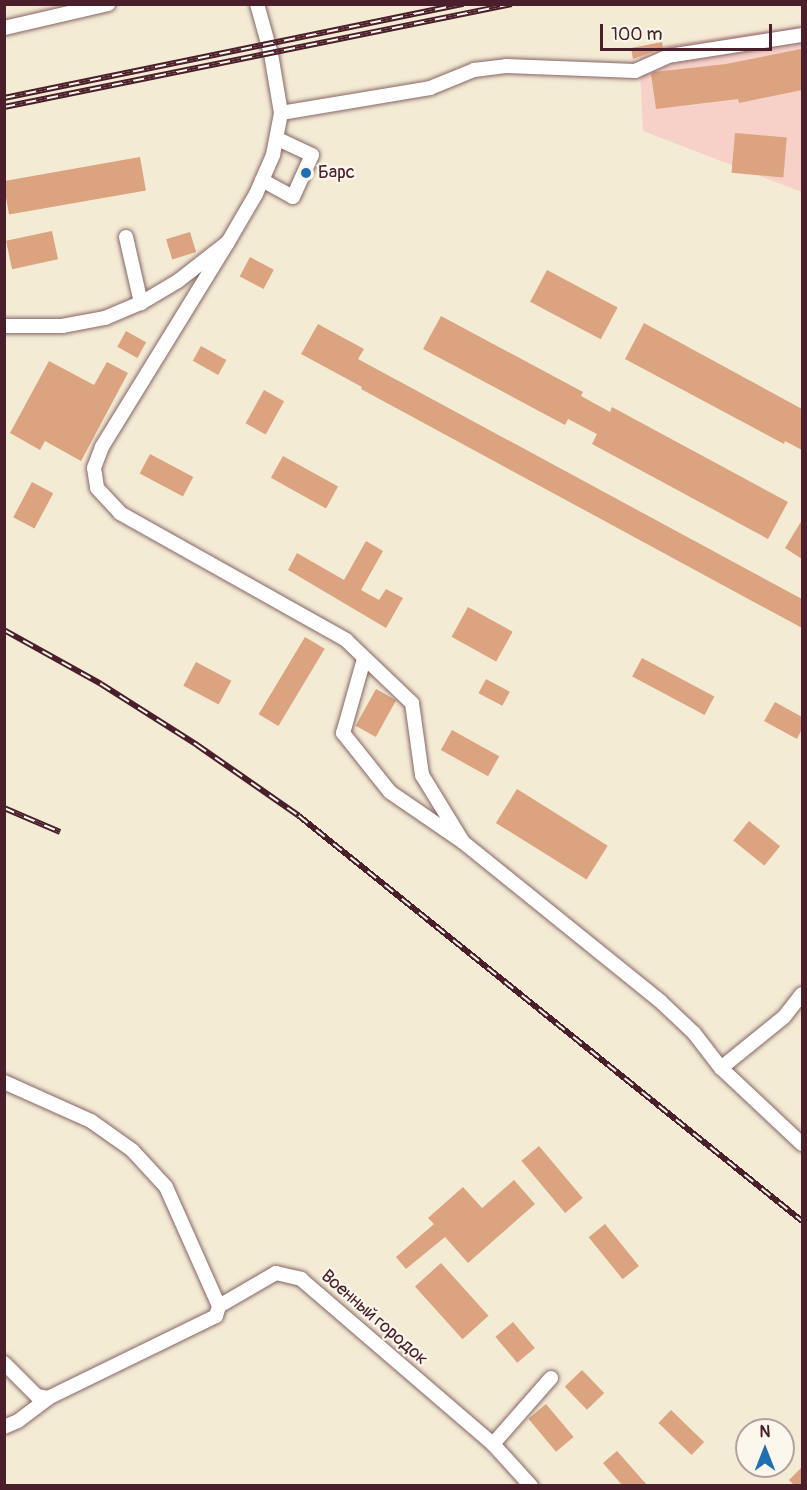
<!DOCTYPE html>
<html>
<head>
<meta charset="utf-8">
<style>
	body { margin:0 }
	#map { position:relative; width:807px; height:1490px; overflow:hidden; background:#f4ebd5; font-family:Pangolin,sans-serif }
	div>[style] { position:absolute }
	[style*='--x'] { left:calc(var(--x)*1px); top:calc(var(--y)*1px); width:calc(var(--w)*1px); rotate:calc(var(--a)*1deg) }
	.built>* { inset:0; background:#f7d1c8 }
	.building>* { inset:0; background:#dba37f; transform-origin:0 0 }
	.roads { filter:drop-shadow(0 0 2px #866666) drop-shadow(0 0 2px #866666) }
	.minor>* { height:14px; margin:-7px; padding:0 7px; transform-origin:7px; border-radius:7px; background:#fff }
	.rail>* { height:6px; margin-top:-3px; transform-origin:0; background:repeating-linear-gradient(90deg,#fbf7ec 0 11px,#4a1f2b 0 22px); box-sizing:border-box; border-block:2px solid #4a1f2b }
	.dots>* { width:16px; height:16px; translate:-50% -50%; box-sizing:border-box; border:3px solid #fbf7ec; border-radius:50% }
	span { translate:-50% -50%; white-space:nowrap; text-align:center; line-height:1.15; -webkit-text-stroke:4.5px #fbf7ec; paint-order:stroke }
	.poi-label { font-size:18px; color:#4a1f2b }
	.left { translate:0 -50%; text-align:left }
	.street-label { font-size:18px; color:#4a1f2b }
	.frame { position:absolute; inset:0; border:6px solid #4a1f2b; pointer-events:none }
	.north { position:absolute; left:735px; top:1418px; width:60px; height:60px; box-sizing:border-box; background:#fbf7ec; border:2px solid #b4a19f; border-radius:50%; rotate:0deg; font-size:16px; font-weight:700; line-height:24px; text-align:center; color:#4a1f2b }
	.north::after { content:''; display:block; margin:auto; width:21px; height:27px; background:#1f6fb2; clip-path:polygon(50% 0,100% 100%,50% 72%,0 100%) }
	.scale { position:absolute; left:600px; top:24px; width:172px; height:27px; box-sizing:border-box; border:3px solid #4a1f2b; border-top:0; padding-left:8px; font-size:18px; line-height:21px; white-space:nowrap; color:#4a1f2b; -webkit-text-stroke:4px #fbf7ec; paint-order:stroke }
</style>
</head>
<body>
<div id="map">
	<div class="built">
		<div style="clip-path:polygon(802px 26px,802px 192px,643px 131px,639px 49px)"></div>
	</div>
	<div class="building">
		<div style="clip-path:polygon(662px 42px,663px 48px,633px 59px,631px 48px)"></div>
		<div style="clip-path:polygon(801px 49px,802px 90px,739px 103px,738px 99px,656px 109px,651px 74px,654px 72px,726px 64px)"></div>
		<div style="left:735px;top:133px;width:52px;height:40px;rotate:5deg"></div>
		<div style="left:140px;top:157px;width:34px;height:139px;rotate:80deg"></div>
		<div style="left:52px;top:231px;width:29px;height:47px;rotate:78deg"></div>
		<div style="left:190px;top:232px;width:21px;height:25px;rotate:73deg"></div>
		<div style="left:250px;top:257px;width:27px;height:22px;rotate:28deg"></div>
		<div style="left:547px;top:270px;width:80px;height:36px;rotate:28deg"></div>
		<div style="clip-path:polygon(441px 316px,583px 392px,581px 396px,610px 412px,612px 407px,788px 502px,768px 539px,592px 444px,597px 434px,568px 419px,565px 425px,423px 349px)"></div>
		<div style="clip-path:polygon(644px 323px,802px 409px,802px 450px,785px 441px,784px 444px,625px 359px)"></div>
		<div style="clip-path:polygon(318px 324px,364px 349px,358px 359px,802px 599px,802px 628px,361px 389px,362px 387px,301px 354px)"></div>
		<div style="left:126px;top:331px;width:23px;height:18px;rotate:29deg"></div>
		<div style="left:201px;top:346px;width:29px;height:17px;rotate:29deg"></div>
		<div style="clip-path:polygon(49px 361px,94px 385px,107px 362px,128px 373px,81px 461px,45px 441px,40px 450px,10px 433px)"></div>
		<div style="left:264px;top:390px;width:23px;height:38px;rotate:29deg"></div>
		<div style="left:150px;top:454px;width:49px;height:22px;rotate:28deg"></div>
		<div style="left:283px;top:456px;width:63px;height:25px;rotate:29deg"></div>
		<div style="left:32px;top:482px;width:24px;height:40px;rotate:28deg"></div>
		<div style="clip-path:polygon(802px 520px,802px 559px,785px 548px)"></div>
		<div style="clip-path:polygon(366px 541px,383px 551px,361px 590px,379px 600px,386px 589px,403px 598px,386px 628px,288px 570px,297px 553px,344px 580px)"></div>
		<div style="left:468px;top:607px;width:51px;height:34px;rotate:29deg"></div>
		<div style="left:305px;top:637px;width:23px;height:90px;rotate:31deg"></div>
		<div style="left:642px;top:658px;width:82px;height:21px;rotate:28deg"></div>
		<div style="left:196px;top:662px;width:40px;height:27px;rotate:28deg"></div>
		<div style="left:486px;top:679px;width:27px;height:16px;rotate:28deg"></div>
		<div style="left:376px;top:689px;width:23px;height:42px;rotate:29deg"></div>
		<div style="clip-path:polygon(775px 702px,802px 717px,802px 729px,797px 739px,764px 721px)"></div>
		<div style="left:452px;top:730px;width:54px;height:23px;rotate:29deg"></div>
		<div style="left:517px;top:789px;width:107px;height:40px;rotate:32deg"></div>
		<div style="left:749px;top:821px;width:40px;height:25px;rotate:39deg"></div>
		<div style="left:539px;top:1146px;width:68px;height:23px;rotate:50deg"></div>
		<div style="clip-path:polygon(514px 1180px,535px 1204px,468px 1263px,445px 1237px,406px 1269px,396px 1257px,434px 1224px,428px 1218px,463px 1187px,482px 1208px)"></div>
		<div style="left:605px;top:1224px;width:54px;height:21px;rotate:51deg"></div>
		<div style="left:441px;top:1263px;width:71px;height:35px;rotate:48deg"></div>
		<div style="left:513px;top:1322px;width:34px;height:23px;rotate:50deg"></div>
		<div style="left:582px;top:1370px;width:32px;height:24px;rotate:46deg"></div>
		<div style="left:546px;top:1404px;width:43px;height:23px;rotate:50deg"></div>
		<div style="left:671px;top:1410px;width:46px;height:18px;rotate:44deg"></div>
		<div style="clip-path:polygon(617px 1451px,647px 1485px,622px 1485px,603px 1463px)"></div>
		<div style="clip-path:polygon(802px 1467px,802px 1485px,794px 1485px,789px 1480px)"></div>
	</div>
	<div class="roads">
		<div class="minor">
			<div style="--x:4;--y:28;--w:107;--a:-13"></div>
			<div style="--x:281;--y:113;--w:151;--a:-9.5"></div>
			<div style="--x:430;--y:88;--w:48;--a:-22.2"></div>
			<div style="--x:474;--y:70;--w:32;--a:-7"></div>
			<div style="--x:506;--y:66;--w:129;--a:2.2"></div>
			<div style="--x:635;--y:71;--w:36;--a:-24"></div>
			<div style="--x:668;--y:56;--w:136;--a:-8.9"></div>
			<div style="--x:262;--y:180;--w:35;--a:29"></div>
			<div style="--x:293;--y:197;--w:46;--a:-65.7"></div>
			<div style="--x:312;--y:155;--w:38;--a:-155"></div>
			<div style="--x:126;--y:237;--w:68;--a:77.2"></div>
			<div style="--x:228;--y:242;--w:241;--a:121.6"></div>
			<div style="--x:102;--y:447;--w:22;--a:111"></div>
			<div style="--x:94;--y:468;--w:20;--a:81"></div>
			<div style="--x:97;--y:488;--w:34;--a:47"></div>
			<div style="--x:120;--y:513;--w:259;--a:29.3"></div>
			<div style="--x:346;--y:640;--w:91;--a:43.7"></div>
			<div style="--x:412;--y:703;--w:73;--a:82.1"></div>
			<div style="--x:422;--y:775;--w:79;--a:58.5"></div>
			<div style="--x:4;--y:326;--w:58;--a:0"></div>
			<div style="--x:62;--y:326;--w:44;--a:-10.5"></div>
			<div style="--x:105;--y:318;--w:39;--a:-23"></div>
			<div style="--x:141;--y:303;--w:43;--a:-30.7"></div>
			<div style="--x:178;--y:281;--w:63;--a:-38"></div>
			<div style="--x:228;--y:242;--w:56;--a:-59.7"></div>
			<div style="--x:256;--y:194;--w:43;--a:-66.4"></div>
			<div style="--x:273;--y:155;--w:43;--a:-79.2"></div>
			<div style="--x:281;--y:113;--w:60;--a:-99.6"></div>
			<div style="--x:271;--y:54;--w:52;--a:-105.6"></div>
			<div style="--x:364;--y:659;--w:77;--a:105.8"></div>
			<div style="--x:343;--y:733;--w:75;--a:51.5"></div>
			<div style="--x:390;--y:792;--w:88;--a:34.4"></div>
			<div style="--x:463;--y:842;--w:253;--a:38.9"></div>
			<div style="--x:660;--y:1001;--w:47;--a:43.3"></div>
			<div style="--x:694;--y:1033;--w:44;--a:52.4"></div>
			<div style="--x:721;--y:1068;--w:111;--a:43.2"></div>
			<div style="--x:721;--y:1068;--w:81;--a:-39"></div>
			<div style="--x:784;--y:1017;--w:29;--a:-52"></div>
			<div style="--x:4;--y:1082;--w:95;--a:24.1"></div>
			<div style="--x:91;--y:1121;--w:50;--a:35.3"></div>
			<div style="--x:132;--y:1150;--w:50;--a:47.4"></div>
			<div style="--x:166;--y:1187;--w:130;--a:66"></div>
			<div style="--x:219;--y:1306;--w:66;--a:-30.1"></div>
			<div style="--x:276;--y:1273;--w:26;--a:13"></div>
			<div style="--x:301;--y:1279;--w:253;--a:40.7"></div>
			<div style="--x:493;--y:1444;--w:57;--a:47.9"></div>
			<div style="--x:4;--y:1363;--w:47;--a:45"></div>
			<div style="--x:37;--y:1396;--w:11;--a:10"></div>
			<div style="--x:48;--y:1398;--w:187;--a:-26"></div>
			<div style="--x:216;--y:1316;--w:10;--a:-73"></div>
			<div style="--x:4;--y:1427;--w:15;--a:-23"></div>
			<div style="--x:18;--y:1421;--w:38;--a:-37"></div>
			<div style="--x:493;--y:1444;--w:88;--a:-48.7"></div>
		</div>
	</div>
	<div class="rail">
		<div style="--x:4;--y:98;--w:469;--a:-11.6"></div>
		<div style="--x:4;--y:107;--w:518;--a:-11.46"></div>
		<div style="--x:4;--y:630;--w:111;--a:29.1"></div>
		<div style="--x:101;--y:684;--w:114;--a:32.4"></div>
		<div style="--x:197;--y:745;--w:124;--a:34.8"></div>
		<div style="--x:299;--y:816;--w:646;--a:38.84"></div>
		<div style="--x:4;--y:808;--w:61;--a:23.2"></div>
	</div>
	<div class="dots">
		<div style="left:306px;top:173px;background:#1f6fb2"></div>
	</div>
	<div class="poi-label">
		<span class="left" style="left:318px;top:173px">Барс</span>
	</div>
	<div class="street-label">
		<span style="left:374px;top:1318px;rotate:41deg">Военный городок</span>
	</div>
	<div class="frame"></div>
	<div class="north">N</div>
	<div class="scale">100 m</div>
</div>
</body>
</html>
